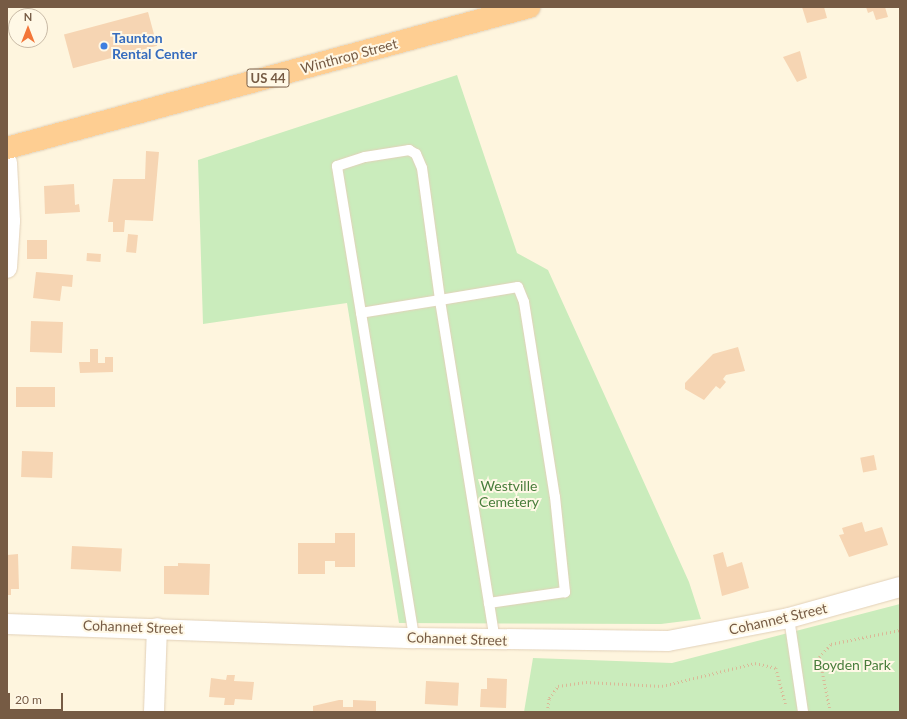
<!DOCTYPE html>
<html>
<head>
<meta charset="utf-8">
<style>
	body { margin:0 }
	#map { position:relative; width:907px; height:719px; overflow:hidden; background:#fef5de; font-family:Lato,sans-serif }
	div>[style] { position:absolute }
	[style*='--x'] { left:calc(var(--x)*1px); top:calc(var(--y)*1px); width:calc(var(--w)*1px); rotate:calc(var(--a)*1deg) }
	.green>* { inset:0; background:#caecbc }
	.building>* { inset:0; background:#f6d5b3; transform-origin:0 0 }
	.path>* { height:2.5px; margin-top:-1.25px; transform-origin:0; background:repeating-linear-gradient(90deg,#dab897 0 1px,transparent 0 4px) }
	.roads { filter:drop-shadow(0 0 1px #e2d1b9) drop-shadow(0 0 1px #e2d1b9) }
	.service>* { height:10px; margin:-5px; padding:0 5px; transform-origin:5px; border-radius:5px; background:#fff }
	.minor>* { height:20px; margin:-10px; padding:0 10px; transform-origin:10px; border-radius:10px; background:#fff }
	.trunk>* { height:22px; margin:-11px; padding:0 11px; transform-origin:11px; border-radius:11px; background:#fece92 }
	.dots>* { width:11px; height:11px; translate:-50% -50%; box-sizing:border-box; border:2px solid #fff8e6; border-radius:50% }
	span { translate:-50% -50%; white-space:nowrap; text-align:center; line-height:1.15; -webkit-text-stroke:4px #fff8e6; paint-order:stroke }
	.shield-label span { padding:1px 3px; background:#fff8e6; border:1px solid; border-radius:3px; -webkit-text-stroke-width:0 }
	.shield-label { font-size:13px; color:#765b44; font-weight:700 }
	.shop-label { font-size:14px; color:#366cbe; font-weight:700 }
	.left { translate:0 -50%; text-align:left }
	.street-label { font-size:14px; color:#765b44 }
	.park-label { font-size:14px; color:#487d3b }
	.frame { position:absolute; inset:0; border:8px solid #765b44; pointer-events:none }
	.north { position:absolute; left:8px; top:8px; width:40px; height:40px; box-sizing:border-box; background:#fff8e6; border:1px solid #c8b9a5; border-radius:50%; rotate:0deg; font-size:11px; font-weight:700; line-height:16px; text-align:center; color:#765b44 }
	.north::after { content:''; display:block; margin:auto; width:14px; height:18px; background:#f37638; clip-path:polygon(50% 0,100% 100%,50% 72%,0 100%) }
	.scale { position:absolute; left:8px; top:693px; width:55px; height:18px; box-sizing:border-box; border:2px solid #765b44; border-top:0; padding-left:5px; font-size:12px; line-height:14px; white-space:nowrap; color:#765b44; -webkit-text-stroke:3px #fff8e6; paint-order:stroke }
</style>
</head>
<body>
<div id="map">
	<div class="green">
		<div style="clip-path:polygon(457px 75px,517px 253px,548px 270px,689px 582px,701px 619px,661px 624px,399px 623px,347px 303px,203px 324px,198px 160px)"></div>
		<div style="clip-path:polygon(900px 604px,900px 712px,524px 712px,533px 658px,672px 663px)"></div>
	</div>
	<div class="building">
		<div style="clip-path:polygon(802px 7px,824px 7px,827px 18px,807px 23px)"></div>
		<div style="clip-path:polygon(866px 7px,885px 7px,888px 17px,876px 20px,873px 11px,868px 13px)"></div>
		<div style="left:148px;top:12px;width:35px;height:87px;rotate:75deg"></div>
		<div style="clip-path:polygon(800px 51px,807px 78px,797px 82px,783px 57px)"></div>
		<div style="clip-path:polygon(146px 151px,159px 152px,153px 221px,125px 220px,124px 232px,113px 232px,113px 222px,108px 222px,113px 179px,145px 179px)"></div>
		<div style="clip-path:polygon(74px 184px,75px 205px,79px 204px,80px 212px,45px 214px,44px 186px)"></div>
		<div style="left:128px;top:234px;width:10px;height:18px;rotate:6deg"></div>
		<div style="left:27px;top:240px;width:20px;height:19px"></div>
		<div style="left:87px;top:253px;width:14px;height:8px;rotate:4deg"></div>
		<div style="clip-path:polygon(36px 272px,73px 275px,72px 287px,62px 286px,60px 301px,33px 298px)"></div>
		<div style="left:31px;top:321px;width:32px;height:31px;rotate:2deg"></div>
		<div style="clip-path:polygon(738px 347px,745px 371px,726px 375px,723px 379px,726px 382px,720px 389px,716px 386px,704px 400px,685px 389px,685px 383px,713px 354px)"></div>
		<div style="clip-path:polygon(90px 349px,98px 349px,98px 363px,105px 363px,105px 357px,113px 357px,113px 372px,80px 373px,79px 362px,90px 362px)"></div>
		<div style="left:16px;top:387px;width:39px;height:20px"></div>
		<div style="left:22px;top:451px;width:31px;height:26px;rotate:2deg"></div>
		<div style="left:874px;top:455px;width:15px;height:14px;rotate:79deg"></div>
		<div style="clip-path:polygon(862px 522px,865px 532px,882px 527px,888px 545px,849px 557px,839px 535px,844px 534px,842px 528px)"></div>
		<div style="clip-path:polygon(335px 533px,355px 533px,355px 567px,335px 567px,335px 561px,325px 561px,325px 574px,298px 574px,298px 543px,335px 543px)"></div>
		<div style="left:72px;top:546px;width:50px;height:23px;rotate:3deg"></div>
		<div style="clip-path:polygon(723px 552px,727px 567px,742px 562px,749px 588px,722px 596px,713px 555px)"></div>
		<div style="clip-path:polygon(18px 554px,19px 589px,11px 589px,11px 595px,7px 595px,7px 555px)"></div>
		<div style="clip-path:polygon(178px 563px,210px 564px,209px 595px,164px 594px,164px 566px,178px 566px)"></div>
		<div style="clip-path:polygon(227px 675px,235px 675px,234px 681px,254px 682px,252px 700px,235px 699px,234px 705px,224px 705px,225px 698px,209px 697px,211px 678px,226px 680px)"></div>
		<div style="clip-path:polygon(487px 678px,507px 679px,506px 708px,480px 707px,481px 689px,487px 689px)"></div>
		<div style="left:426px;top:681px;width:33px;height:23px;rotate:3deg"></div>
		<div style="clip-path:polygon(339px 700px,343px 700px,343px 707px,353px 707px,353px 700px,376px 701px,376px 712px,313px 712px,313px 706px)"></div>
	</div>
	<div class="path">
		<div style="--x:547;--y:712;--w:14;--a:-82"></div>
		<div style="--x:549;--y:698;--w:15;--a:-53"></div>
		<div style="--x:558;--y:686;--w:28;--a:-8"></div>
		<div style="--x:586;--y:682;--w:76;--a:3"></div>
		<div style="--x:662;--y:686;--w:96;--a:-13.9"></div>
		<div style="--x:755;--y:663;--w:22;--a:13"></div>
		<div style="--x:776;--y:668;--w:38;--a:75"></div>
		<div style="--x:830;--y:712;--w:56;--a:-101.3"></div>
		<div style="--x:819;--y:657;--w:18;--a:-47"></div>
		<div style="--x:831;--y:644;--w:70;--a:-11.5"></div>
	</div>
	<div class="roads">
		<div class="service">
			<div style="--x:409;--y:150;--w:8;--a:30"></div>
			<div style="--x:416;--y:154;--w:15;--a:67"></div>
			<div style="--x:422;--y:168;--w:133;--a:82.2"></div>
			<div style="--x:440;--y:300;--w:80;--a:170.7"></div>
			<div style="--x:361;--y:313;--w:149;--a:-99.3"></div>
			<div style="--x:337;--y:166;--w:29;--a:-18"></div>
			<div style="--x:365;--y:157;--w:45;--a:-9"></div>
			<div style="--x:361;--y:313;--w:329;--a:80.7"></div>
			<div style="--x:489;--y:603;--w:307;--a:-99.2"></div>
			<div style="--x:440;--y:300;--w:79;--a:-9.5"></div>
			<div style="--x:518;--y:287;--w:16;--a:68"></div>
			<div style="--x:524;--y:302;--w:197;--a:81"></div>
			<div style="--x:555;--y:497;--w:96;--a:84"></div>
			<div style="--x:565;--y:592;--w:77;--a:171.8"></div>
			<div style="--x:489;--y:603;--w:37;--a:81"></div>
			<div style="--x:789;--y:618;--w:95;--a:81.5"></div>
		</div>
		<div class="minor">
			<div style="--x:7;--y:163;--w:58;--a:87"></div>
			<div style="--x:10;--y:221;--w:47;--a:93.7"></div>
			<div style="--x:7;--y:624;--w:407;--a:2"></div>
			<div style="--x:414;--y:638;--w:254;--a:0.7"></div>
			<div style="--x:668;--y:641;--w:123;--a:-10.8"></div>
			<div style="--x:789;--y:618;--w:115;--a:-15.6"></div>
			<div style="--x:154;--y:712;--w:84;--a:-88"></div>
		</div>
		<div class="trunk">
			<div style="--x:7;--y:148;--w:541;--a:-15.12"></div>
		</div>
	</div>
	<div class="dots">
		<div style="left:104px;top:46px;background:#3f7fe0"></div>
	</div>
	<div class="shield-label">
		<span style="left:268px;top:78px">US 44</span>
	</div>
	<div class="shop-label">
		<span class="left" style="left:112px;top:46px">Taunton<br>Rental Center</span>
	</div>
	<div class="street-label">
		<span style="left:349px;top:56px;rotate:-15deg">Winthrop Street</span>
		<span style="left:778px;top:619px;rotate:-13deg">Cohannet Street</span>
		<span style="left:133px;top:627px;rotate:2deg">Cohannet Street</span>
		<span style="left:457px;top:639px;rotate:2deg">Cohannet Street</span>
	</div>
	<div class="park-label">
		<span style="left:509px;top:494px">Westville<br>Cemetery</span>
		<span style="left:852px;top:665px">Boyden Park</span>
	</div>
	<div class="frame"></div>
	<div class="north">N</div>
	<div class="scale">20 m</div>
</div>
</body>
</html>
